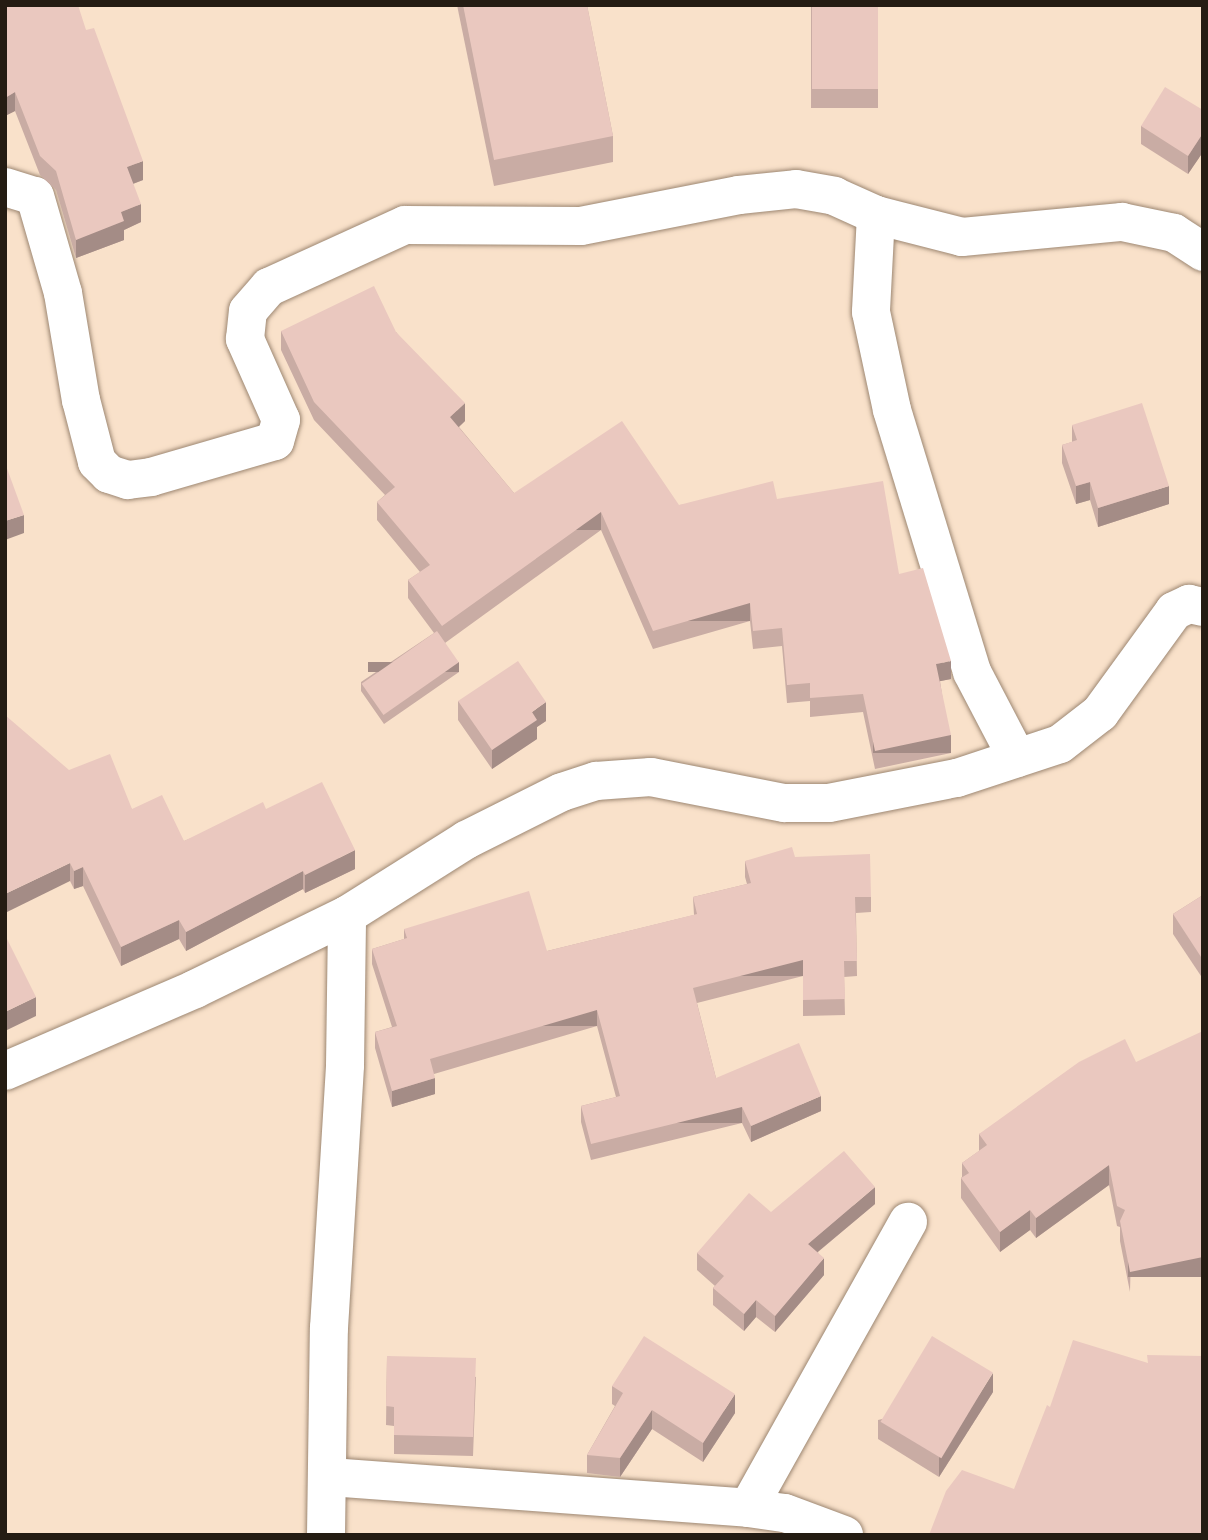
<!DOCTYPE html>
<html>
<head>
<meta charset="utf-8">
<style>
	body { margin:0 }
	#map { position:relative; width:1208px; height:1540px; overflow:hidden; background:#f9e1ca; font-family:"Noto Sans",sans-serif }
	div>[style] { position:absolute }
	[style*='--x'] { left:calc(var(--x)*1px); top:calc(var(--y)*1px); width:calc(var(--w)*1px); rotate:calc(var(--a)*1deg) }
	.roads { filter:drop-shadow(0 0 2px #9d8772) drop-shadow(0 0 2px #9d8772) }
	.minor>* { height:38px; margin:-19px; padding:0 19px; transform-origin:19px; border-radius:19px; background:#fff }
	.wall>* { inset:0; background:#c9aca4; transform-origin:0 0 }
	.shaded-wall>* { inset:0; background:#a48c86; transform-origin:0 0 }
	.building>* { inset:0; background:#eac8bf; transform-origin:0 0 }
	span { translate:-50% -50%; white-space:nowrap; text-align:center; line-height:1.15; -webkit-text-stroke:5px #f9e1ca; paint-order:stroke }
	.frame { position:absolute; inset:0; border:7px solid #241c13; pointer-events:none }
</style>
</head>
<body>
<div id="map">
	<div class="roads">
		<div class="minor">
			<div style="--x:5;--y:187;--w:31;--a:17"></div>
			<div style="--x:35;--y:196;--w:101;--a:73.9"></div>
			<div style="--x:63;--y:293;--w:109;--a:80.5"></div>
			<div style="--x:81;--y:400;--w:64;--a:75.5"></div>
			<div style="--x:97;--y:462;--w:17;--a:45"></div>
			<div style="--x:109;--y:474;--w:20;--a:18"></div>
			<div style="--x:128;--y:480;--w:23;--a:-7"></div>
			<div style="--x:151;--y:477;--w:129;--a:-16.2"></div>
			<div style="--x:275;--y:441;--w:22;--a:-74"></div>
			<div style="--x:281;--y:420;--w:89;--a:-114"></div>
			<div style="--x:245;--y:339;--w:28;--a:-84"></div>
			<div style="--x:248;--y:311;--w:32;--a:-49"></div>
			<div style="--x:269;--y:287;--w:149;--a:-24.5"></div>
			<div style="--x:405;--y:225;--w:176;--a:0.3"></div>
			<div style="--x:581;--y:226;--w:161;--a:-11.1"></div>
			<div style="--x:739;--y:195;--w:57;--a:-6"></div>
			<div style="--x:796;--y:189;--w:39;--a:10"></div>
			<div style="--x:834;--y:196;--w:46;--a:24.3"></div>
			<div style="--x:876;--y:215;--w:89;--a:14.3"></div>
			<div style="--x:962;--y:237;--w:161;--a:-5.4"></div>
			<div style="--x:1122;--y:222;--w:53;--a:11.9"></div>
			<div style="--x:1174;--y:233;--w:35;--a:33"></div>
			<div style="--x:876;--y:215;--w:97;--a:93"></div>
			<div style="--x:871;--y:312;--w:100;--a:77.9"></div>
			<div style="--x:892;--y:410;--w:274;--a:73"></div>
			<div style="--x:972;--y:672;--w:97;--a:62.4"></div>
			<div style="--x:5;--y:1071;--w:207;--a:-23.3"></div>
			<div style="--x:195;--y:989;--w:169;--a:-26"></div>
			<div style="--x:347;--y:915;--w:141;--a:-32.2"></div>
			<div style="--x:466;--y:840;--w:107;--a:-26.6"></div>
			<div style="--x:562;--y:792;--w:36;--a:-18"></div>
			<div style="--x:596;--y:781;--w:55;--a:-4.2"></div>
			<div style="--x:651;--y:777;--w:136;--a:11.1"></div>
			<div style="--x:784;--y:803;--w:45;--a:0"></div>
			<div style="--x:829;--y:803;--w:130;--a:-11.1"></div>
			<div style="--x:957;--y:778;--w:108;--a:-18.3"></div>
			<div style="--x:1060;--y:744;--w:51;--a:-37.8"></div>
			<div style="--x:1100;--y:713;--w:126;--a:-54"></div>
			<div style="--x:1174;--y:611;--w:17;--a:-25"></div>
			<div style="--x:1189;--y:604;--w:14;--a:12"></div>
			<div style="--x:330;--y:1477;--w:419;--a:4.2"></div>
			<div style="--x:748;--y:1508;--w:37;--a:8"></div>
			<div style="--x:785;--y:1513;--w:63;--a:20.4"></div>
			<div style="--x:748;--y:1508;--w:328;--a:-60.8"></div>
			<div style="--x:326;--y:1535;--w:207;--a:-89.2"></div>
			<div style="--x:329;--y:1328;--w:263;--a:-86.5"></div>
			<div style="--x:345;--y:1065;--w:150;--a:-89.2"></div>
		</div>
	</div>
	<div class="wall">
		<div style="clip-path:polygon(5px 5px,86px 30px,143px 180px,133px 184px,141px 222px,124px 230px,124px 240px,76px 258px,56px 190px,40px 175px,15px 111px,5px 116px)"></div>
		<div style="clip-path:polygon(457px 5px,587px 5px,613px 136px,613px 162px,494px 186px)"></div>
		<div style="left:811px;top:5px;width:67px;height:103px"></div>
		<div style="clip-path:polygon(1203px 110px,1203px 152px,1188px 174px,1141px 144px,1141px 126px)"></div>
		<div style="clip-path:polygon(281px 331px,396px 332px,465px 421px,459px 427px,514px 493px,679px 505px,777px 499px,899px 574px,951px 679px,940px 681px,951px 753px,875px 769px,863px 712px,810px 717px,810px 701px,787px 703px,782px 646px,753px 649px,750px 621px,653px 649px,601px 530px,445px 643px,459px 672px,384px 724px,361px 691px,361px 682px,434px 633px,408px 598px,408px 580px,420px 572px,377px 520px,377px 502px,385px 495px,314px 420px,281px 350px)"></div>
		<div style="clip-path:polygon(1072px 425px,1169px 504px,1098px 527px,1090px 500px,1076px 504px,1062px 463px,1062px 445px,1072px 442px)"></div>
		<div style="clip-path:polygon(458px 701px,546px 721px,537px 727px,537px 739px,492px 769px,458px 720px)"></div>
		<div style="clip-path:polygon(69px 770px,184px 841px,266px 809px,355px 869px,305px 893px,303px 889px,186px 951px,179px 939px,121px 966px,83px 886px,74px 889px,70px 881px)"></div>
		<div style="clip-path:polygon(795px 857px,871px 897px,871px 912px,856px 913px,857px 976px,844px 977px,845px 1015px,803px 1016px,803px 976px,697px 1003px,716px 1078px,821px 1111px,751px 1142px,742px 1123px,591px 1160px,581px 1122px,581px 1106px,616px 1097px,597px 1026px,434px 1074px,435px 1094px,392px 1107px,375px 1048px,375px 1032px,392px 1027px,372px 964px,372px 949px,404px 939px,404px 929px,547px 951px,694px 915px,693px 897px,747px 884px,745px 877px,745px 861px)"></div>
		<div style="clip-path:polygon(1203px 895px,1203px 979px,1173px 934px,1173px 914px)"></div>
		<div style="clip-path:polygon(1136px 1062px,1130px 1292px,1120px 1241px,1120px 1227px,1117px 1226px,1109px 1185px,1036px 1238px,1030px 1230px,1000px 1252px,961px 1198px,961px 1178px,962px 1177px,962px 1163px,979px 1151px,979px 1134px)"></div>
		<div style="clip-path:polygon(875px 1204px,818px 1252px,824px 1275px,775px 1332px,756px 1317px,744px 1331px,713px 1305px,713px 1288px,715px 1286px,697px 1270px,697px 1253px,771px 1212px)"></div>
		<div style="clip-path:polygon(387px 1356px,476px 1377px,473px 1456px,394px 1454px,394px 1426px,386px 1425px)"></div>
		<div style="clip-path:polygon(612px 1386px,735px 1413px,703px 1462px,652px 1429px,620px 1477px,587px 1473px,587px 1455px,615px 1406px,612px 1404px)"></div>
		<div style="clip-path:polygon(993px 1392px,939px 1477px,878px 1439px,878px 1420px)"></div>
	</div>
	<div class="shaded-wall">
		<div style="clip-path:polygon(15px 92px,15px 111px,5px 116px,5px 98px)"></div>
		<div style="clip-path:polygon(1203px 133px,1203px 152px,1188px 174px,1188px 156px)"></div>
		<div style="clip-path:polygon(143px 161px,143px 180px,127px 186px,127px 167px)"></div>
		<div style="clip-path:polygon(141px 204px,141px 222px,124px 230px,124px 240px,76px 258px,76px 240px,121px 212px)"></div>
		<div style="clip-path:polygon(465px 403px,465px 421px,450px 435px,450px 417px)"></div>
		<div style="clip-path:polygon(1090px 482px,1090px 500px,1076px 504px,1076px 486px)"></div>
		<div style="clip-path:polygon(1169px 486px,1169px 504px,1098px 527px,1098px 508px)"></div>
		<div style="left:601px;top:512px;width:18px;height:196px;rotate:90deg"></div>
		<div style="clip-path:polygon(24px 515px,24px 533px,5px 540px,5px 521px)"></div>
		<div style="left:750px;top:603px;width:18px;height:101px;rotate:90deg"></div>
		<div style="clip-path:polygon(951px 661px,951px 679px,936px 682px,936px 664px)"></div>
		<div style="left:459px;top:662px;width:10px;height:91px;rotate:90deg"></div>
		<div style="clip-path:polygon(546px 702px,546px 721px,537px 727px,537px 739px,492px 769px,492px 750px,532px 712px)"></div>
		<div style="left:951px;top:735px;width:18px;height:78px;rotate:90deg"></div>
		<div style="clip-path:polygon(355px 850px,355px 869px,305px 893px,305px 875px)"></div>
		<div style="clip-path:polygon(70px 863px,70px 881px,5px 913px,5px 894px)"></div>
		<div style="clip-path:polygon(83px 867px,83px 886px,74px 889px,74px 871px)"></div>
		<div style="clip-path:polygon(303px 871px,303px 889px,186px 951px,186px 932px)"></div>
		<div style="clip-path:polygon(179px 920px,179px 939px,121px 966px,121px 947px)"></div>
		<div style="left:803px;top:960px;width:16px;height:114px;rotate:90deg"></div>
		<div style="clip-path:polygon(36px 997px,36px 1016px,5px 1031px,5px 1012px)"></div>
		<div style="left:597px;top:1010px;width:16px;height:174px;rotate:90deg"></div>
		<div style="clip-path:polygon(435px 1078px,435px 1094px,392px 1107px,392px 1091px)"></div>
		<div style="clip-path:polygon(821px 1096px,821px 1111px,751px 1142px,751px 1126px)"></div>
		<div style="left:742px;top:1107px;width:16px;height:155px;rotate:90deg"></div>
		<div style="clip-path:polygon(1109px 1165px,1109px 1185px,1036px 1238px,1036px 1218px)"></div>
		<div style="clip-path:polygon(875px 1187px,875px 1204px,808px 1260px,808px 1244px)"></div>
		<div style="clip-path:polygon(1030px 1210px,1030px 1230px,1000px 1252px,1000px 1232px)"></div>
		<div style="left:1203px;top:1257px;width:20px;height:75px;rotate:90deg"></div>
		<div style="clip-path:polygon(824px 1258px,824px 1275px,775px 1332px,775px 1316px)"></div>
		<div style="clip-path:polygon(756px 1300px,756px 1317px,744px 1331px,744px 1314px)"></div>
		<div style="clip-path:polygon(993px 1373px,993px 1392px,939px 1477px,939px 1458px)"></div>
		<div style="clip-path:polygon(735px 1394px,735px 1413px,703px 1462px,703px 1443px)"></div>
		<div style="clip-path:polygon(652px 1410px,652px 1429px,620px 1477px,620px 1458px)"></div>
	</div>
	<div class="building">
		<div style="clip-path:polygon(5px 5px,78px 5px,86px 30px,94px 28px,143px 161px,127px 167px,141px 204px,121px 212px,124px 221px,76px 240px,56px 171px,40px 156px,15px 92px,5px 98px)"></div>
		<div style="clip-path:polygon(463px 5px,587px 5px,613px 136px,494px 160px)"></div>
		<div style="left:812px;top:5px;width:66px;height:84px"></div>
		<div style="clip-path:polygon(1165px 87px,1203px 110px,1203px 133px,1188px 156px,1141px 126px)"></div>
		<div style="clip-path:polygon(374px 286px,396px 332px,465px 403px,450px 417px,514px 493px,622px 421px,679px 505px,773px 481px,777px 499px,883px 481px,899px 574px,923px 568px,951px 661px,936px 664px,951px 735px,875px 751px,863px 694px,810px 698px,810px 683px,787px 685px,782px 628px,753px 631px,750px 603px,653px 631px,601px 512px,442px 626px,408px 580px,430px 565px,377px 502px,395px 487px,314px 402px,281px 331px)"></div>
		<div style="clip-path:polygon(1142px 403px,1169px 486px,1098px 508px,1090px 482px,1076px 486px,1062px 445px,1077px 440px,1072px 425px)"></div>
		<div style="clip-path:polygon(5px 463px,24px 515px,5px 521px)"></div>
		<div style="left:437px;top:631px;width:38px;height:92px;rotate:55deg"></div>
		<div style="clip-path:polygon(518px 661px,546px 702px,532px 712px,537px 720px,492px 750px,458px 701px)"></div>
		<div style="clip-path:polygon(5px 715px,69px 770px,110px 754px,132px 809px,162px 795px,184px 841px,263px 802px,266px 809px,322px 782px,355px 850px,305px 875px,303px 871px,186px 932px,179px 920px,121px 947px,83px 867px,74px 871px,70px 863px,5px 894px)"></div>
		<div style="clip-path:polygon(792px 847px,795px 857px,870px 854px,871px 897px,855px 897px,857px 961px,844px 961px,845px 999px,803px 1000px,803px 960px,693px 988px,716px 1078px,799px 1043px,821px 1096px,751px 1126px,742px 1107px,591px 1144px,581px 1106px,620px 1096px,597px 1010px,430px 1059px,435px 1078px,392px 1091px,375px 1032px,397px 1026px,372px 949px,407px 938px,404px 929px,529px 891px,547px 951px,697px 914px,693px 897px,751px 883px,745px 861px)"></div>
		<div style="clip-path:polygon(1203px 895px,1203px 960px,1173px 914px)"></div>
		<div style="clip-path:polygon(5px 935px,36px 997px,5px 1012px)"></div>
		<div style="clip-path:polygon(1203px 1031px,1203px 1257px,1130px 1272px,1120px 1221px,1125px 1210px,1117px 1206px,1109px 1165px,1036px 1218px,1030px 1210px,1000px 1232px,961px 1178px,969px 1173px,962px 1163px,987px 1145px,979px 1134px,1079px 1062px,1125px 1039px,1136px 1062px)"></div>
		<div style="clip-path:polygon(844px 1151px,875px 1187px,808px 1244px,824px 1258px,775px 1316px,756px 1300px,744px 1314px,713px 1288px,724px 1276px,697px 1253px,749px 1193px,771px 1212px)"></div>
		<div style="clip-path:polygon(644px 1336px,735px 1394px,703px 1443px,652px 1410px,620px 1458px,587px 1455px,623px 1393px,612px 1386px)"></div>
		<div style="left:932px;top:1336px;width:71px;height:100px;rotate:31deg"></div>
		<div style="clip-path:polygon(1073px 1340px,1148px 1363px,1147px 1355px,1203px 1356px,1203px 1535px,929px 1535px,946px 1491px,962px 1470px,1014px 1489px,1047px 1405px,1050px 1407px)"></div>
		<div style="clip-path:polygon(387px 1356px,476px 1358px,473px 1437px,394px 1435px,394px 1407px,386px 1406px)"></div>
	</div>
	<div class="frame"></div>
</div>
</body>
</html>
